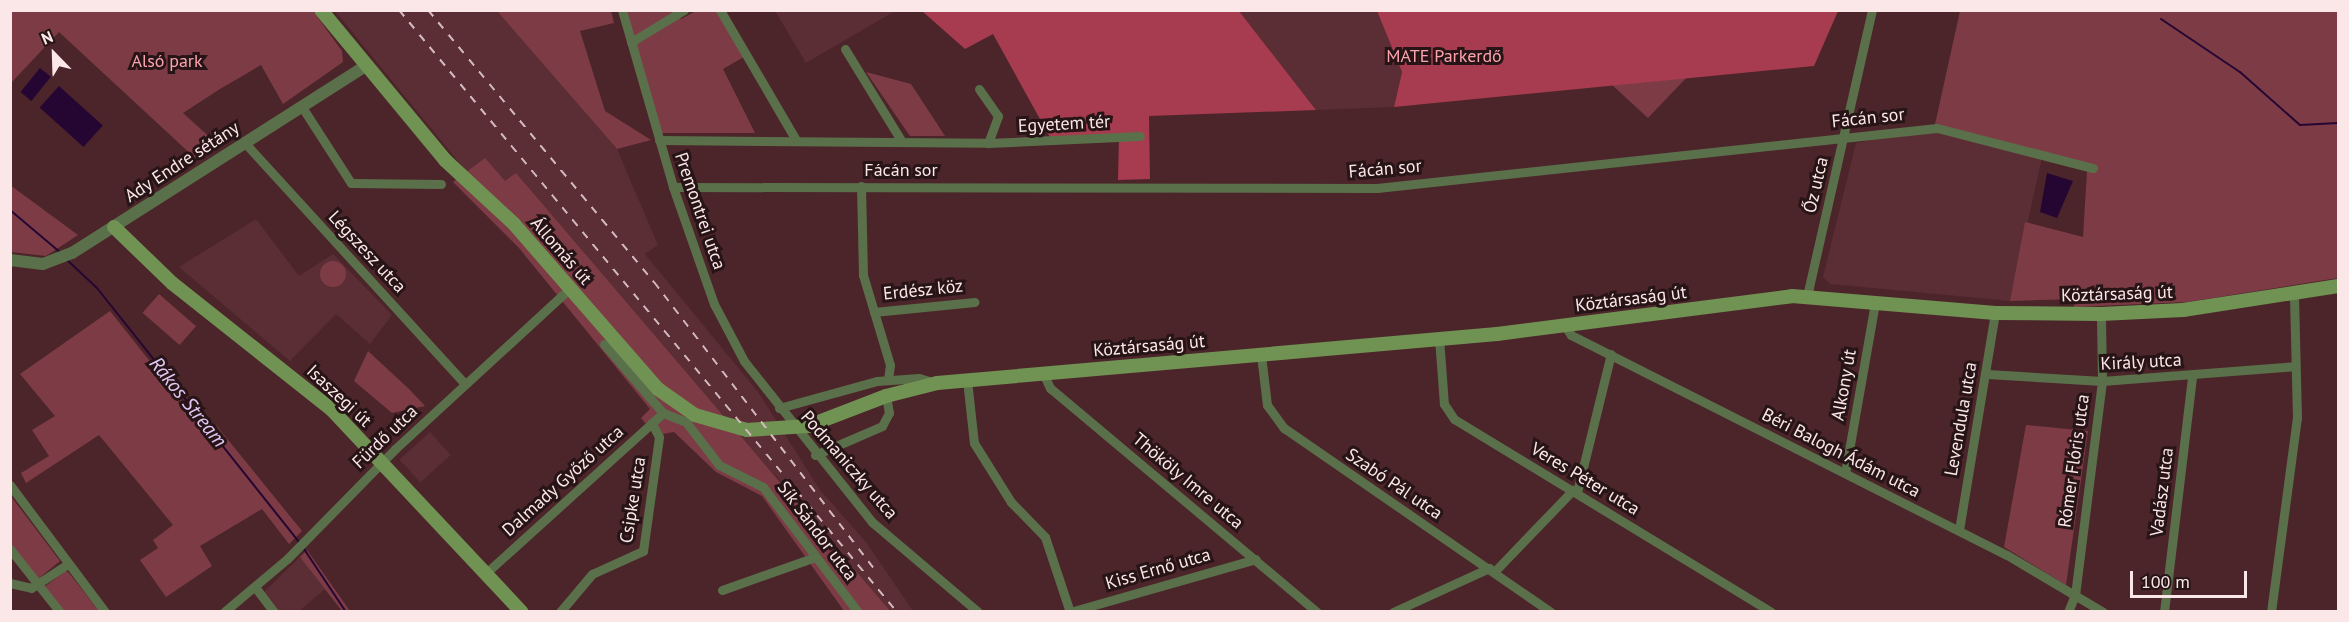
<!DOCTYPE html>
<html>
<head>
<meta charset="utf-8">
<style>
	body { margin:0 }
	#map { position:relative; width:2349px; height:622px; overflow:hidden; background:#4c252a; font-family:"PT Sans",sans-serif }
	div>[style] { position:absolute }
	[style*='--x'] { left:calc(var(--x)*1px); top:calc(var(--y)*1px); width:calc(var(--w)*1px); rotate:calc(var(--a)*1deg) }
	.built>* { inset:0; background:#5b2d34; transform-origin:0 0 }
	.green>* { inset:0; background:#7d3c45; transform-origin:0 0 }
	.round { border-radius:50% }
	.forest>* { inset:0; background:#a73b4f }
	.water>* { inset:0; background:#250633; transform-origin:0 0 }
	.stream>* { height:2px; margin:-1px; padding:0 1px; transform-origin:1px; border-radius:1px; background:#250633 }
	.minor>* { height:9px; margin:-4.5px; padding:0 4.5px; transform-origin:4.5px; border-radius:4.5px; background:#5a704a }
	.tertiary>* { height:12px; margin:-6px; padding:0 6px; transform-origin:6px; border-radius:6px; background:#5a704a }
	.secondary>* { height:14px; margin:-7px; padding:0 7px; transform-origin:7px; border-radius:7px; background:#709354 }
	.rail>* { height:2px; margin-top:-1px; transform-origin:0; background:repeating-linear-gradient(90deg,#d3babc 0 8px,transparent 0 16px) }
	span { translate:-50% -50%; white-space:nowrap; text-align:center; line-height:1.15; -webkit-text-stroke:6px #261416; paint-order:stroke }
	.park-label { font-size:18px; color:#fba4ae }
	.street-label { font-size:18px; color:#fce7e8 }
	.water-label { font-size:20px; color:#e3c7f5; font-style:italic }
	.frame { position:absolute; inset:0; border:12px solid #fce7e8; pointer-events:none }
	.north { position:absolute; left:24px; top:24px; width:60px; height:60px; -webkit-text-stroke:4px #261416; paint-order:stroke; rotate:337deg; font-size:16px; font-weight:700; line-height:24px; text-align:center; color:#fce7e8 }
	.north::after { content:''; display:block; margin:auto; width:21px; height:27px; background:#fce7e8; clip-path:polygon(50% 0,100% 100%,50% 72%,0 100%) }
	.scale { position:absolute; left:2130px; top:571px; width:117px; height:27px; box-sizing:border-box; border:3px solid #fce7e8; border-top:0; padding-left:8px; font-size:18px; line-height:21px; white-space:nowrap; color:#fce7e8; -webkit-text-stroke:4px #261416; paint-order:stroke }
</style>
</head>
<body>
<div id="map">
	<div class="built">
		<div style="clip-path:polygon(335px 11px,497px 11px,617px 149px,658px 245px,645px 254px,758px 392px,820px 490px,866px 542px,913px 611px,886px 610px,806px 508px,713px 409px,516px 173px,505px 182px,466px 171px)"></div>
		<div style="clip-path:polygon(775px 11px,895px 11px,806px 63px)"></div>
		<div style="clip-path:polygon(1239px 11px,1377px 11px,1402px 72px,1394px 107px,1316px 110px)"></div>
		<div style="clip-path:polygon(1934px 129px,2042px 158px,2010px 301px,1830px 284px,1823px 277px,1856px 143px)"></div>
		<div style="clip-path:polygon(256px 219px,299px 276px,333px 254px,392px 315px,370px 344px,336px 314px,290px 361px,179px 267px)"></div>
		<div style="left:430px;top:432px;width:31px;height:41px;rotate:48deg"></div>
		<div style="clip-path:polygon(300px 557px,325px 589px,299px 611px,277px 611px,263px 593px)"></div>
	</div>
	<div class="green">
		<div style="clip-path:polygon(11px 10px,313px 11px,342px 51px,343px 62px,283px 104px,261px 65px,220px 89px,183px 113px,215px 142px,195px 158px,59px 32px,11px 83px)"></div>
		<div style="clip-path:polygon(497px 11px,611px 11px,614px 23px,580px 31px,605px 111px,651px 140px,617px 149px)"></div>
		<div style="clip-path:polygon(627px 11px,676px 11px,681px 19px,696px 11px,718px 11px,747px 55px,723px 69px,755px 133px,658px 133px)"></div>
		<div style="clip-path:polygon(1960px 11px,2338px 11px,2338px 278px,2187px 302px,2074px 307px,2075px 299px,2010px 301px,2025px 222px,2083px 237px,2087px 171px,1934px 129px)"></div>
		<div style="clip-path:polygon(866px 72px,911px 84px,945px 136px,910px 136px)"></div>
		<div style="clip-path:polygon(1688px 76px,1648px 118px,1611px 84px)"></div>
		<div style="clip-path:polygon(485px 158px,505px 181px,516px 173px,890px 611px,844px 611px,762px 496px,716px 472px,674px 432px,663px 434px,662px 443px,641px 418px,650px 409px,519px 248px,453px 182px)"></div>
		<div style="clip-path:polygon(10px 185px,78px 235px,46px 256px,11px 252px)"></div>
		<div class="round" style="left:320px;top:261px;width:26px;height:26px"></div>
		<div style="left:159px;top:294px;width:49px;height:25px;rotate:41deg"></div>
		<div style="clip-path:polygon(110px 311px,206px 432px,216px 425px,302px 531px,289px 544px,262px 509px,200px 546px,212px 566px,166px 597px,140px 560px,158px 548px,153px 540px,173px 525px,99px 435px,26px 483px,21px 473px,49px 456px,32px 430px,55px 416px,20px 374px)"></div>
		<div style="clip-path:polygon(368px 351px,409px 389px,425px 406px,392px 413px,354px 381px)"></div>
		<div style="clip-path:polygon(2026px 425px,2088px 431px,2066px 585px,2004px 547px)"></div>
		<div style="clip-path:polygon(10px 495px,60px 561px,38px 579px,11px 546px)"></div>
		<div style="clip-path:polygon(307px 550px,350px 611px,342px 611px,300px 557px)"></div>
		<div style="clip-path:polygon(66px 571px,69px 573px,99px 611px,64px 611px,44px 587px)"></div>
	</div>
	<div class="forest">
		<div style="clip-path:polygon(922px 11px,1239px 11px,1316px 110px,1149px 116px,1150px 179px,1118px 180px,1119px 136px,1051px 139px,993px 34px,965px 49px)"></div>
		<div style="clip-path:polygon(1377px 11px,1838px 11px,1814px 66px,1394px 107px,1402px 72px)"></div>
	</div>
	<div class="water">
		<div style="left:40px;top:68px;width:14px;height:31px;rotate:39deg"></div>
		<div style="left:59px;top:86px;width:59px;height:29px;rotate:42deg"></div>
		<div style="clip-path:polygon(2047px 173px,2073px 181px,2057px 218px,2040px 212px)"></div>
	</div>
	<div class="stream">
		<div style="--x:2161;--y:19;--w:95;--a:33.9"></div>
		<div style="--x:2240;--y:72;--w:80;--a:41.5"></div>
		<div style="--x:2300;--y:125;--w:38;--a:-3"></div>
		<div style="--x:10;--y:210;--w:67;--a:40.1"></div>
		<div style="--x:66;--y:259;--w:42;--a:43.1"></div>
		<div style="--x:97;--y:288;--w:325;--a:51.5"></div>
		<div style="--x:302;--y:546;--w:79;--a:56.3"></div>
	</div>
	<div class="minor">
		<div style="--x:622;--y:10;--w:184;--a:73.9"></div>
		<div style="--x:673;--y:187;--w:124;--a:70.7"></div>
		<div style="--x:714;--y:304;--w:64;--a:62.2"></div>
		<div style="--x:744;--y:361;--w:206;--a:51.5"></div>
		<div style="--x:872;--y:522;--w:139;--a:40.3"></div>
		<div style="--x:720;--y:10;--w:151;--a:59.7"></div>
		<div style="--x:631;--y:42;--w:62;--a:-31.1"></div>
		<div style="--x:845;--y:49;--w:109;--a:58.5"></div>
		<div style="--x:979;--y:89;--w:33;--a:55"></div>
		<div style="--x:998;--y:116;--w:29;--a:110"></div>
		<div style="--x:302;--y:107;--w:90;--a:57.2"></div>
		<div style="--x:351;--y:183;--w:90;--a:0.6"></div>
		<div style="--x:659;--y:140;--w:329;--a:0.5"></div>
		<div style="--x:988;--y:143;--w:152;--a:-2.6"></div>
		<div style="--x:245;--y:143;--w:326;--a:47.6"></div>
		<div style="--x:861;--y:186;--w:89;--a:88.7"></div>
		<div style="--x:863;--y:275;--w:94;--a:73.3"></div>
		<div style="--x:890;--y:365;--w:15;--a:98"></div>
		<div style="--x:673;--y:187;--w:704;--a:0.08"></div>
		<div style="--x:1377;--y:188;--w:563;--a:-6.12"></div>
		<div style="--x:1937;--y:128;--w:161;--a:14.4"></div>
		<div style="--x:1807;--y:296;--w:293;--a:-77.2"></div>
		<div style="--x:874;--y:312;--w:101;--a:-5.7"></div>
		<div style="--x:1565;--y:326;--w:11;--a:56"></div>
		<div style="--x:1571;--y:335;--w:488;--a:26.8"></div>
		<div style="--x:2007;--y:555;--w:112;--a:30.7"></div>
		<div style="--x:1439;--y:338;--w:66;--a:85.7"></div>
		<div style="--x:1444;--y:404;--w:18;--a:56"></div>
		<div style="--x:1454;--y:419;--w:371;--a:31.3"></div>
		<div style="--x:604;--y:344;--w:91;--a:49.5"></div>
		<div style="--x:1261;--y:355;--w:50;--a:83.2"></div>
		<div style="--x:1267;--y:405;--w:29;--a:54"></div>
		<div style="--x:1284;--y:428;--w:324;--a:34.6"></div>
		<div style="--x:1043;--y:373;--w:17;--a:65"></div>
		<div style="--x:1050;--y:388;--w:349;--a:40"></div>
		<div style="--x:1987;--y:374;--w:115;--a:3.5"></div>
		<div style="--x:2102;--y:381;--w:194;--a:-4.4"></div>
		<div style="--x:967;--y:380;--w:63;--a:83.7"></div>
		<div style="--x:974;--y:443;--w:70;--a:57.9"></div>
		<div style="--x:1011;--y:502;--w:49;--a:45.8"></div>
		<div style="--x:1045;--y:537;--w:79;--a:71.6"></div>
		<div style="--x:779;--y:408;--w:102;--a:-15.4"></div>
		<div style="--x:877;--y:381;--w:42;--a:-4.1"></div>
		<div style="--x:919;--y:378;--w:19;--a:16"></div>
		<div style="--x:663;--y:413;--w:25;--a:21"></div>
		<div style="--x:686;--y:422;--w:54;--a:52.5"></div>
		<div style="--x:719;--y:465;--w:49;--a:26.6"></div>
		<div style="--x:763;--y:487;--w:157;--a:52.8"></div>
		<div style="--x:815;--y:455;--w:73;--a:-23.4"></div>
		<div style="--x:882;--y:426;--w:15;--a:-62"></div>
		<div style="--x:889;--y:413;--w:17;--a:-100"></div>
		<div style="--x:1845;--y:473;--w:174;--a:-80"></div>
		<div style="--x:10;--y:485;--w:159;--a:53.2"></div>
		<div style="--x:1577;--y:492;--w:142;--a:-76.2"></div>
		<div style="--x:1959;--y:530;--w:220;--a:-80.6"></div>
		<div style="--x:10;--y:549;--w:80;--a:51.6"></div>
		<div style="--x:1494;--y:572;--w:114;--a:-46.1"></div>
		<div style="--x:486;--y:573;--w:239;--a:-42.1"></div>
		<div style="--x:10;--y:583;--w:22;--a:13"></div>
		<div style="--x:31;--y:588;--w:44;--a:-33"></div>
		<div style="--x:255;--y:587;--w:31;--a:53"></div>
		<div style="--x:722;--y:590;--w:99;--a:-19.5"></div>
		<div style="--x:224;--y:612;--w:82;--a:-40.1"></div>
		<div style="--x:287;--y:559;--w:154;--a:-45.5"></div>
		<div style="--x:395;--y:449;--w:238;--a:-42.6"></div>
		<div style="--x:560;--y:612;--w:50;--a:-49.9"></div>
		<div style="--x:592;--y:574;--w:56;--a:-24.3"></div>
		<div style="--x:643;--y:551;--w:115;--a:-82"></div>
		<div style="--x:659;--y:437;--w:16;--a:-117"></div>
		<div style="--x:1070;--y:612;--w:193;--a:-15.9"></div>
		<div style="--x:1393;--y:612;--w:106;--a:-24.6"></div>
		<div style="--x:2068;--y:612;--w:18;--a:-68"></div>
		<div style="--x:2075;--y:595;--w:216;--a:-82.8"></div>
		<div style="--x:2102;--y:381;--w:67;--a:-90.9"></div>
		<div style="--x:2164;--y:612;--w:238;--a:-83.2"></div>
		<div style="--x:2271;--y:612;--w:196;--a:-82.4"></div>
		<div style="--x:2297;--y:418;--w:124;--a:-91.4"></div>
	</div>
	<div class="tertiary">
		<div style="--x:10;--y:260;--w:33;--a:7"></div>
		<div style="--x:43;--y:264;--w:31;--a:-21"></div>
		<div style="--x:72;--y:253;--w:348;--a:-32.5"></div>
	</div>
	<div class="secondary">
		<div style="--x:321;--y:10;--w:195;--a:50.4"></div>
		<div style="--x:445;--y:160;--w:94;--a:42.8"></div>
		<div style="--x:514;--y:224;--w:219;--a:48.9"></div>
		<div style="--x:658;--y:389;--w:45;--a:35.1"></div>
		<div style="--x:695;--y:415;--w:54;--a:16.1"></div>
		<div style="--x:747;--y:430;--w:61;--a:-3.8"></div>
		<div style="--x:808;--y:426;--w:84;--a:-21"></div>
		<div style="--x:886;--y:396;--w:53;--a:-14.3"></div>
		<div style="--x:937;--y:383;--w:562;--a:-5"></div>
		<div style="--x:1497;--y:334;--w:297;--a:-7.3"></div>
		<div style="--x:1792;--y:296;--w:204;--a:4.8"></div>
		<div style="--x:1995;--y:313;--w:106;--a:0.5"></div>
		<div style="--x:2101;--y:314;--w:82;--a:-2.8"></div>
		<div style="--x:2183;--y:310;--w:157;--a:-8.8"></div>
		<div style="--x:114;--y:227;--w:81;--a:44"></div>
		<div style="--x:172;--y:283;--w:204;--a:38.4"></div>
		<div style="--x:332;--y:410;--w:277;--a:46.8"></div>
	</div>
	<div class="rail">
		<div style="--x:399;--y:10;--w:781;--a:50.4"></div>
		<div style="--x:428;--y:10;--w:354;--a:50.3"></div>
		<div style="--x:654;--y:282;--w:367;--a:52.5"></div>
	</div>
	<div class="park-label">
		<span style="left:1444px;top:56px">MATE Parkerdő</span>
		<span style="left:167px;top:61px">Alsó park</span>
	</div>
	<div class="street-label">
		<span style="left:1868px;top:118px;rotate:-6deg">Fácán sor</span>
		<span style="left:1064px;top:124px;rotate:-3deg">Egyetem tér</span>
		<span style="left:182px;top:162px;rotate:-33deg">Ady Endre sétány</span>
		<span style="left:1385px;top:169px;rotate:-5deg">Fácán sor</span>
		<span style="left:901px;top:170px">Fácán sor</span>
		<span style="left:1816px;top:185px;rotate:-77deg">Őz utca</span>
		<span style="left:700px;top:211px;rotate:71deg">Premontrei utca</span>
		<span style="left:561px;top:251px;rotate:49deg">Állomás út</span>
		<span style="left:367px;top:252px;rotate:47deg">Légszesz utca</span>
		<span style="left:923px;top:290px;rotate:-6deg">Erdész köz</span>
		<span style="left:2117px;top:294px;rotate:-2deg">Köztársaság út</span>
		<span style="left:1631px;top:299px;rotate:-7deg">Köztársaság út</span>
		<span style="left:1149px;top:346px;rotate:-5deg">Köztársaság út</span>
		<span style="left:2141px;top:362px;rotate:-3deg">Király utca</span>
		<span style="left:1844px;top:385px;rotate:-80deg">Alkony út</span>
		<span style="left:339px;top:396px;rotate:43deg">Isaszegi út</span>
		<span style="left:1961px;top:419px;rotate:-80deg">Levendula utca</span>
		<span style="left:385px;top:437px;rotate:-44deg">Fürdő utca</span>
		<span style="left:1841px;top:453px;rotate:27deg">Béri Balogh Ádám utca</span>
		<span style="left:2074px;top:461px;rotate:-82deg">Rómer Flóris utca</span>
		<span style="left:849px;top:465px;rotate:49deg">Podmaniczky utca</span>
		<span style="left:1585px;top:479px;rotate:31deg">Veres Péter utca</span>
		<span style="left:563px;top:481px;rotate:-42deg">Dalmady Győző utca</span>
		<span style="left:1188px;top:481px;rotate:40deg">Thököly Imre utca</span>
		<span style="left:1394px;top:484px;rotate:34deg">Szabó Pál utca</span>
		<span style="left:2162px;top:492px;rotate:-83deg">Vadász utca</span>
		<span style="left:633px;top:500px;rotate:-81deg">Csipke utca</span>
		<span style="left:817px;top:531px;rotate:53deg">Sík Sándor utca</span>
		<span style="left:1158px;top:569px;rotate:-16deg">Kiss Ernő utca</span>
	</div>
	<div class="water-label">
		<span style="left:188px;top:402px;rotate:51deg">Rákos Stream</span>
	</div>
	<div class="frame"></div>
	<div class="north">N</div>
	<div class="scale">100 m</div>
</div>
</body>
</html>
